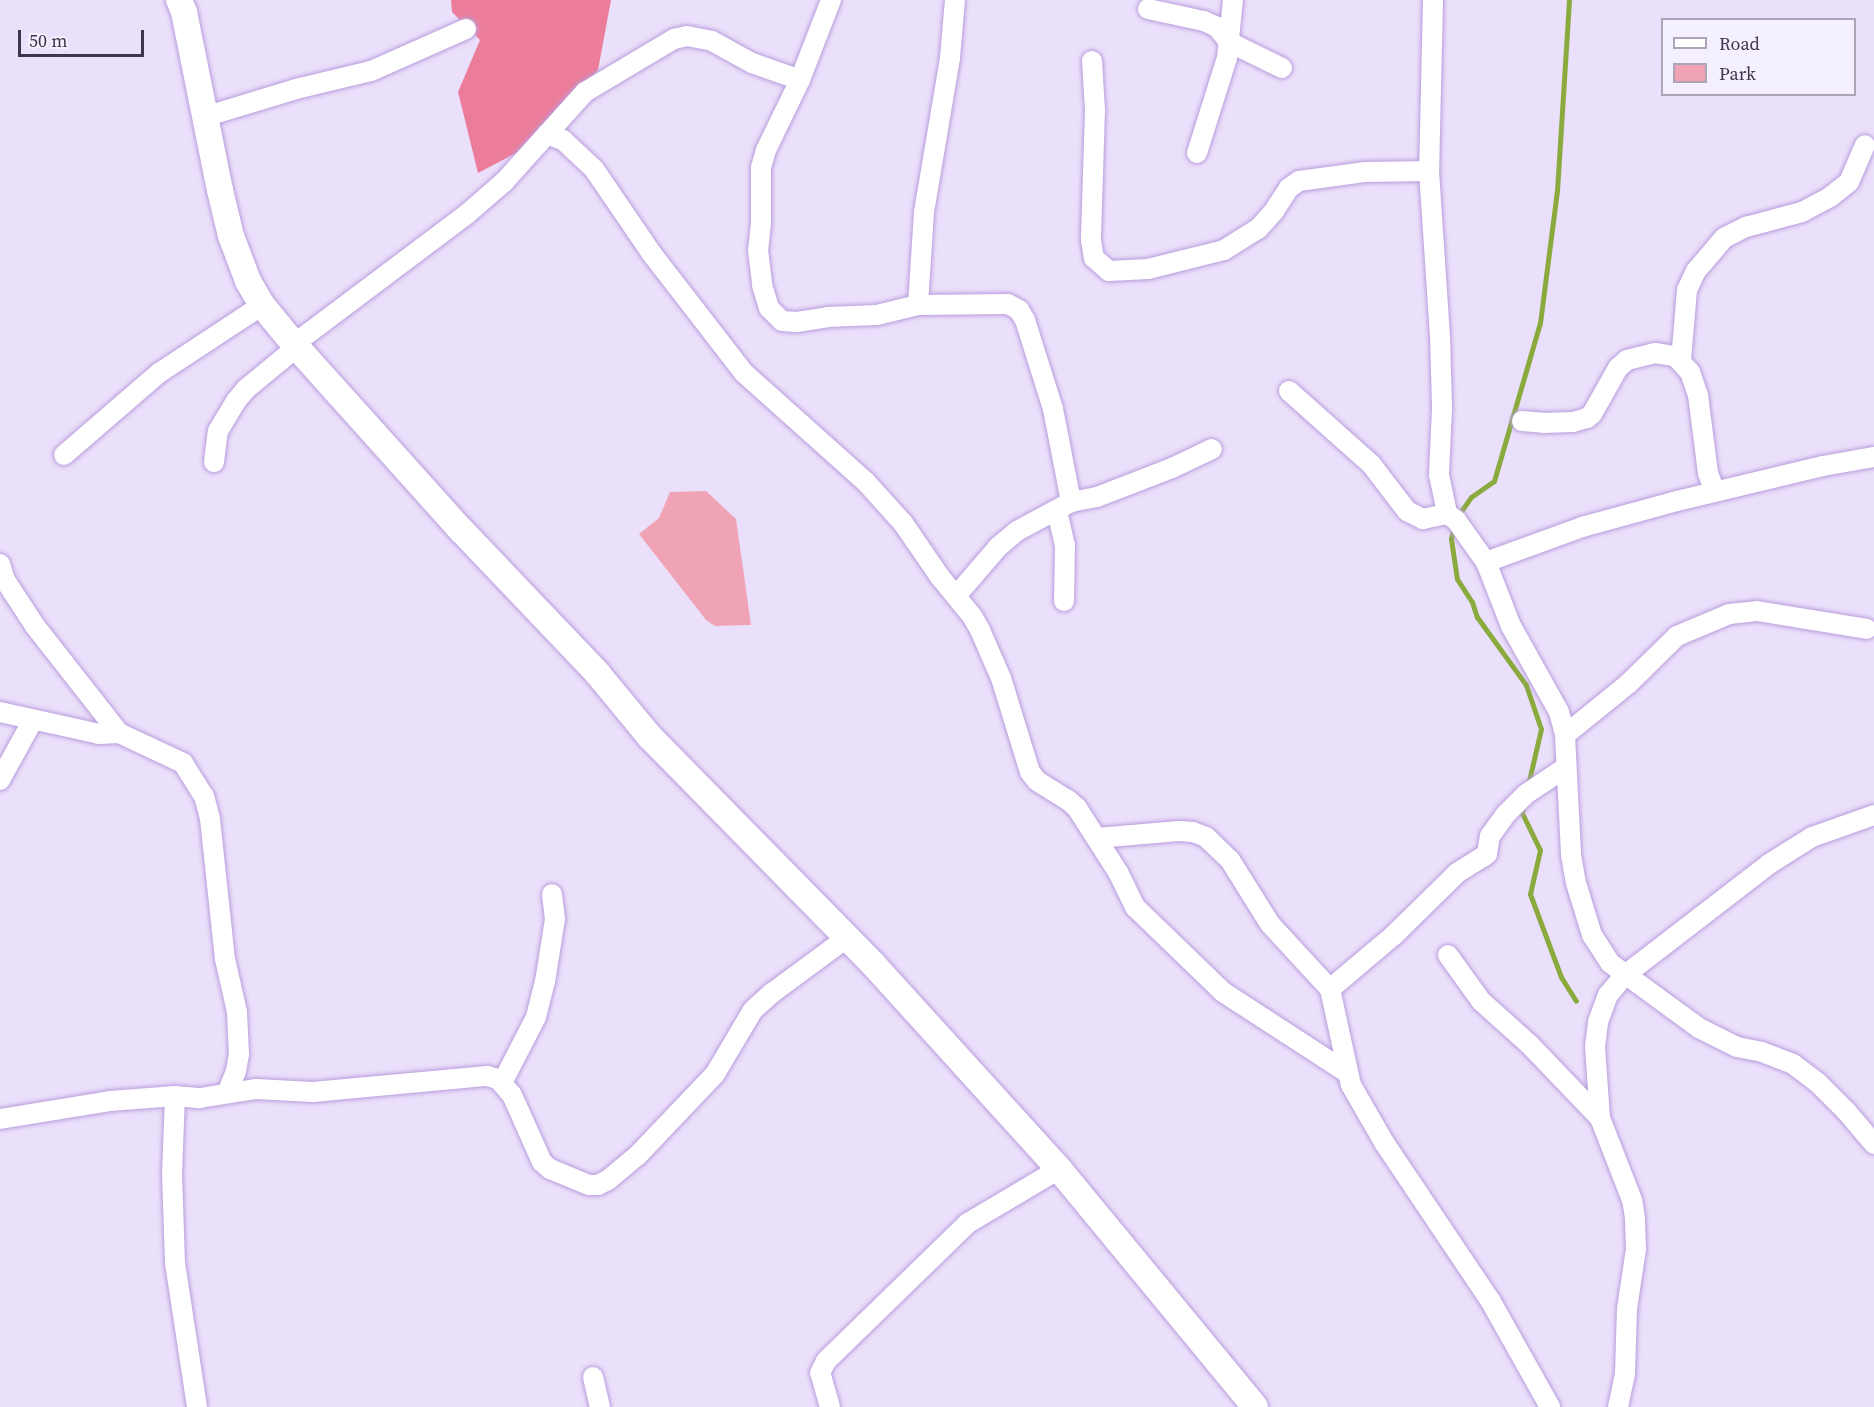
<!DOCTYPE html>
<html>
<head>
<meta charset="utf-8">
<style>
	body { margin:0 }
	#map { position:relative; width:1874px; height:1407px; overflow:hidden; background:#ebe0fb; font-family:"Source Serif 4",serif }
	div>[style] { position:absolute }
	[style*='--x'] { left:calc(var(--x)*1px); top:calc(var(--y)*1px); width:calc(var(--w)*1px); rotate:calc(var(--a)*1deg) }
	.green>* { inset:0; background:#efa3b4 }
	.forest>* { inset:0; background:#ec7d9a }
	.stream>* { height:5px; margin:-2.5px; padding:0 2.5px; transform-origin:2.5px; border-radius:2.5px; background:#8aaa3e }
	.roads { filter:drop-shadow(0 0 2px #b99ddd) drop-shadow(0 0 2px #b99ddd) }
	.minor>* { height:20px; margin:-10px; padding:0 10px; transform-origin:10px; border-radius:10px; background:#fff }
	.tertiary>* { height:26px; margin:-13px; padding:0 13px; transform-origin:13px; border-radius:13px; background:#fff }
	span { translate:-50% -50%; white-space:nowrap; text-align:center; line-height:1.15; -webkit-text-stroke:4.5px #f5f0fe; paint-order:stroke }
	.legend { position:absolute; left:1661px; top:18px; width:195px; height:78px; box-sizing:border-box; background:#f5f0fe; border:2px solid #aca5b8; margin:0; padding:8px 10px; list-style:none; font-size:18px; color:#3f344e }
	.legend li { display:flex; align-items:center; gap:12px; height:30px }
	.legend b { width:30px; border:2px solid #aca5b8 }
	.scale { position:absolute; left:18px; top:30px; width:126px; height:27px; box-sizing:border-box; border:3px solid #3f344e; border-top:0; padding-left:8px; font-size:18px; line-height:21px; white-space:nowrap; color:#3f344e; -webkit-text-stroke:4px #f5f0fe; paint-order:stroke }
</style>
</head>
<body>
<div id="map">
	<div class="green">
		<div style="clip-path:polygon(706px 491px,736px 519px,751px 625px,715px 626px,706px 620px,639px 534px,659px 518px,670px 492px)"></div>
	</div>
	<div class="forest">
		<div style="clip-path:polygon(451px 0,611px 0,598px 70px,520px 151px,478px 173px,458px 92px,480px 40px,452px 12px)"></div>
	</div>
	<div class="stream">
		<div style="--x:1457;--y:517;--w:24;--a:-55"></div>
		<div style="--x:1471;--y:497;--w:28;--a:-35"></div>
		<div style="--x:1494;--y:481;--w:165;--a:-73.8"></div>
		<div style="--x:1540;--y:323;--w:133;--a:-82.7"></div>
		<div style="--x:1557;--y:191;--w:191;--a:-86.4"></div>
		<div style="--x:1454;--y:526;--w:13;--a:103"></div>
		<div style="--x:1451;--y:539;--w:40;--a:81.5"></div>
		<div style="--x:1457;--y:579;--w:27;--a:57"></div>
		<div style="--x:1472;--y:602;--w:16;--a:72"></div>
		<div style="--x:1477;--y:617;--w:84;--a:54.2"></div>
		<div style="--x:1526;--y:685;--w:46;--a:71.2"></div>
		<div style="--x:1541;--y:729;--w:57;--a:103.1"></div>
		<div style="--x:1523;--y:806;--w:7;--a:98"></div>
		<div style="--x:1522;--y:813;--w:41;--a:64.1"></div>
		<div style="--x:1540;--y:850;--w:45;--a:102.8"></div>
		<div style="--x:1530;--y:894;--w:89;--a:69.5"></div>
		<div style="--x:1561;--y:977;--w:28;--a:58"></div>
	</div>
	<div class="roads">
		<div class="minor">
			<div style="--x:831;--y:0;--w:86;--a:111.2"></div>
			<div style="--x:800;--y:80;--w:78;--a:115.9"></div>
			<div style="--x:766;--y:150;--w:18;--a:106"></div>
			<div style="--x:761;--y:167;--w:56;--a:90"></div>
			<div style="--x:761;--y:223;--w:27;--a:96"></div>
			<div style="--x:758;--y:250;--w:35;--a:83"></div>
			<div style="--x:762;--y:285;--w:24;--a:73"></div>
			<div style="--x:769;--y:308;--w:18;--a:45"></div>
			<div style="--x:782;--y:321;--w:15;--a:4"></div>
			<div style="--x:797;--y:322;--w:30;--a:-9"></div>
			<div style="--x:827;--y:317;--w:50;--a:-2.3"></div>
			<div style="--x:877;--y:315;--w:42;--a:-13.7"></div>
			<div style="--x:918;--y:305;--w:90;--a:-0.6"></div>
			<div style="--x:1008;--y:304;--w:13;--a:29"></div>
			<div style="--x:1019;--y:310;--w:12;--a:59"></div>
			<div style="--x:1025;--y:320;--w:93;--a:72.5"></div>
			<div style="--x:1053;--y:409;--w:95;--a:79"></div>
			<div style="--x:1433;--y:0;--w:171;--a:91.3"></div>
			<div style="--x:1429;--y:171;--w:164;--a:86.2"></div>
			<div style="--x:1440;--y:335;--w:73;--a:88.4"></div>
			<div style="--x:1442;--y:408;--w:67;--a:92.6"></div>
			<div style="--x:1439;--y:475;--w:40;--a:78"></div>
			<div style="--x:1447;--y:514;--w:11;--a:34"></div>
			<div style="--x:1456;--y:520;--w:52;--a:54.5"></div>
			<div style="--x:1486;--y:562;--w:69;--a:68.7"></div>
			<div style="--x:1511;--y:626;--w:98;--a:60.8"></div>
			<div style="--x:1559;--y:712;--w:24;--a:75"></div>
			<div style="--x:1565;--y:735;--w:120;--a:87.1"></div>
			<div style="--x:1571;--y:855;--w:28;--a:80"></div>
			<div style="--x:1576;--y:883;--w:54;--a:72.9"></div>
			<div style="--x:1592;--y:935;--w:33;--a:57"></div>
			<div style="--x:1610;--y:963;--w:110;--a:36.1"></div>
			<div style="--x:1699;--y:1028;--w:42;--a:26.6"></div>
			<div style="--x:1737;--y:1047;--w:25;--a:11"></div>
			<div style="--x:1762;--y:1052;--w:33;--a:21"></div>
			<div style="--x:1793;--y:1064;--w:31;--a:37"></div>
			<div style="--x:1818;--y:1083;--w:41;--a:45"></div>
			<div style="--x:1847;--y:1112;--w:42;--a:49.8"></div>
			<div style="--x:1148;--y:9;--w:57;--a:12.1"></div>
			<div style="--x:1204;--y:21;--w:14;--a:25"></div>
			<div style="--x:1217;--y:27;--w:19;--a:51"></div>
			<div style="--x:1229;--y:42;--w:59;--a:26.1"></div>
			<div style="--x:1092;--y:61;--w:49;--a:86.5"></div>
			<div style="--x:1095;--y:110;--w:130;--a:91.8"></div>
			<div style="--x:1091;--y:240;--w:18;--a:81"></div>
			<div style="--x:1094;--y:258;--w:20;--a:41"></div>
			<div style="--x:1109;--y:271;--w:39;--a:-3"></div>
			<div style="--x:1148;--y:269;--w:78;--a:-14"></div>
			<div style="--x:1224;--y:250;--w:40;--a:-32"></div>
			<div style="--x:1258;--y:229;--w:24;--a:-48"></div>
			<div style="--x:1274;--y:211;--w:27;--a:-57"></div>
			<div style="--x:1289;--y:188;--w:12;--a:-35"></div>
			<div style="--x:1299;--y:181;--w:67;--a:-7.8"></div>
			<div style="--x:1365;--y:172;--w:64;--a:-0.9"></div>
			<div style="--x:204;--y:117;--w:96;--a:-16.9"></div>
			<div style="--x:296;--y:89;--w:77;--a:-13.5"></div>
			<div style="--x:371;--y:71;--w:104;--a:-23.9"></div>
			<div style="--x:547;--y:134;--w:17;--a:21"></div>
			<div style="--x:563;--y:140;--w:42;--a:43.1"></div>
			<div style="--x:594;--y:169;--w:103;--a:55.7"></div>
			<div style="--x:652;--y:254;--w:150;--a:52.3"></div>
			<div style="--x:744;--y:373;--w:162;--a:41.8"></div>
			<div style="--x:865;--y:481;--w:57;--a:47.9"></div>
			<div style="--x:903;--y:523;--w:65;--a:55.6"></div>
			<div style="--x:940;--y:577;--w:50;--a:50.6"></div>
			<div style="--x:972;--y:616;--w:16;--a:60"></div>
			<div style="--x:980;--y:630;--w:52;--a:66.4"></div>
			<div style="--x:1001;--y:678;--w:98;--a:72.9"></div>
			<div style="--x:1030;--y:772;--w:11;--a:52"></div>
			<div style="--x:1037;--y:781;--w:36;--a:32"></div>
			<div style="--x:1068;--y:800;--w:12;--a:42"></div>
			<div style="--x:1077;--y:808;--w:76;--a:57.4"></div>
			<div style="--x:1118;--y:872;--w:39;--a:64"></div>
			<div style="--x:1135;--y:907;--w:122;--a:44"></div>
			<div style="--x:1223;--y:992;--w:147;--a:33"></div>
			<div style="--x:1197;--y:153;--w:100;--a:-72.5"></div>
			<div style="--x:1227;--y:58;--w:58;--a:-84.1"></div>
			<div style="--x:918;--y:305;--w:93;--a:-86.3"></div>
			<div style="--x:924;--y:212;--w:156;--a:-80.4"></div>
			<div style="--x:950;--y:58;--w:58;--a:-85.1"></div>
			<div style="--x:294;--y:344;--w:216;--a:-36.9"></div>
			<div style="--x:467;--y:214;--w:49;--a:-40.9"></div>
			<div style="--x:504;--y:182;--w:121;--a:-48"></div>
			<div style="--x:585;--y:92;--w:104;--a:-30.8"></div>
			<div style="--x:674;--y:39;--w:13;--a:-13"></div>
			<div style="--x:687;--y:36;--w:25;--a:11"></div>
			<div style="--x:712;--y:41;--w:46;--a:28.8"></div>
			<div style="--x:752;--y:63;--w:51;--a:19.5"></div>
			<div style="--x:1681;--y:360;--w:70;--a:-85.1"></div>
			<div style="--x:1687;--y:290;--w:21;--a:-65"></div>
			<div style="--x:1696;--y:271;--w:43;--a:-49.7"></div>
			<div style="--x:1724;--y:238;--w:25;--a:-27"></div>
			<div style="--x:1746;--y:227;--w:58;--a:-15"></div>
			<div style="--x:1802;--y:212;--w:32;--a:-28"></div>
			<div style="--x:1830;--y:197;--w:24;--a:-38"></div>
			<div style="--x:1849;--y:182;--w:40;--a:-66.6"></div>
			<div style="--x:1289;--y:391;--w:110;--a:41.7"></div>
			<div style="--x:1371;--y:464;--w:59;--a:52.5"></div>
			<div style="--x:1407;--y:511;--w:18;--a:27"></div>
			<div style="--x:1423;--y:519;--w:25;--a:-12"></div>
			<div style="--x:1522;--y:421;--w:21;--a:5"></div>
			<div style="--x:1543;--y:423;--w:30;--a:-2"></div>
			<div style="--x:1573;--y:422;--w:15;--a:-16"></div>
			<div style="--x:1587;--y:418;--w:6;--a:-39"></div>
			<div style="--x:1592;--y:414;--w:53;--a:-60.5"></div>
			<div style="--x:1618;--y:368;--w:12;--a:-42"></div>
			<div style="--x:1627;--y:360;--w:29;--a:-14"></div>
			<div style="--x:1655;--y:353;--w:20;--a:9"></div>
			<div style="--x:1675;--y:356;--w:22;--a:47"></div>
			<div style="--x:1690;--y:372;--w:24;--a:71"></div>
			<div style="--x:1698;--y:395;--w:79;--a:82.7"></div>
			<div style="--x:1708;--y:473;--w:20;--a:70"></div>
			<div style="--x:64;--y:455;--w:125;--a:-40.8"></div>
			<div style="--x:159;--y:373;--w:123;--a:-33.4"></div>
			<div style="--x:214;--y:462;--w:31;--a:-83"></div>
			<div style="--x:218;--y:431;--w:35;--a:-59"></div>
			<div style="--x:236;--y:401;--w:16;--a:-50"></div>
			<div style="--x:246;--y:389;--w:66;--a:-39.5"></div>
			<div style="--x:1057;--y:511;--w:35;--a:77"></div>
			<div style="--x:1065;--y:545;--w:56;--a:91"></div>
			<div style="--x:1486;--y:562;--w:102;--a:-20"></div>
			<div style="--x:1582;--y:527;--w:98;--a:-15.3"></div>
			<div style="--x:1677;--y:501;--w:150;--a:-13.5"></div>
			<div style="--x:1823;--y:466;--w:52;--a:-10"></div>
			<div style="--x:0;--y:564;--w:17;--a:73"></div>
			<div style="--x:5;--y:580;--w:55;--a:56.9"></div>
			<div style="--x:35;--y:626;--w:136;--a:51.9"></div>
			<div style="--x:119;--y:733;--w:71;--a:25.1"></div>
			<div style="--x:183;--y:763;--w:39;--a:58"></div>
			<div style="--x:204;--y:796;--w:24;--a:75"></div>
			<div style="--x:210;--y:819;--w:141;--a:83.9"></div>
			<div style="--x:225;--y:959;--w:54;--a:77.2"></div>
			<div style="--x:237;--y:1012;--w:42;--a:87.3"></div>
			<div style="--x:239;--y:1054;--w:17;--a:100"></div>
			<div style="--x:236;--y:1071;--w:22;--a:112"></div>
			<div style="--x:956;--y:596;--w:65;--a:-49.4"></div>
			<div style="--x:998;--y:547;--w:25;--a:-40"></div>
			<div style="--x:1017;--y:531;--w:61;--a:-28.2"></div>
			<div style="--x:1071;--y:502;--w:26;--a:-11"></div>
			<div style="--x:1097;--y:497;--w:80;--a:-21.1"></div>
			<div style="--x:1172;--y:468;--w:44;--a:-25.4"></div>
			<div style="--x:0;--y:712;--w:101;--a:12.5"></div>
			<div style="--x:99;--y:734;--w:20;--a:-3"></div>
			<div style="--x:1565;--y:735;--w:81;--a:-39"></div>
			<div style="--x:1628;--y:684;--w:69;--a:-44.4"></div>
			<div style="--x:1677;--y:636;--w:56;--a:-22.9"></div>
			<div style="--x:1729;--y:614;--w:28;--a:-6"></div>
			<div style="--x:1757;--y:611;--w:111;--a:9.3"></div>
			<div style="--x:0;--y:780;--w:68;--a:-61.2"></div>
			<div style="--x:1097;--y:838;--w:82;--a:-4.9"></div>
			<div style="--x:1179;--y:831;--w:14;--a:4"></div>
			<div style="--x:1193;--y:832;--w:14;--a:21"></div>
			<div style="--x:1206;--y:837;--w:33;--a:44"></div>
			<div style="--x:1230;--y:860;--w:75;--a:58"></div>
			<div style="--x:1270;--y:924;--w:88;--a:47.3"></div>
			<div style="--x:1330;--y:989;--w:98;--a:77.7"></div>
			<div style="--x:1351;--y:1085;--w:68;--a:60"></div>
			<div style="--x:1385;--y:1144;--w:188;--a:56.1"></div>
			<div style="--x:1490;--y:1300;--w:123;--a:60.7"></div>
			<div style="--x:1448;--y:955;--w:57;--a:54.3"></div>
			<div style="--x:1481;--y:1001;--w:64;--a:41.9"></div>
			<div style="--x:1529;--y:1044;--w:103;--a:46.2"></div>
			<div style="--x:1330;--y:989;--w:84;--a:-40.2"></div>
			<div style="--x:1394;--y:935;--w:88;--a:-44.5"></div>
			<div style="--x:1457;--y:873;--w:31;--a:-32"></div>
			<div style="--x:1483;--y:857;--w:5;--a:-37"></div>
			<div style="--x:1487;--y:854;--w:18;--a:-81"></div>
			<div style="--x:1490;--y:836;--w:27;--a:-54"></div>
			<div style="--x:1506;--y:814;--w:28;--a:-45"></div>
			<div style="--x:1526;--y:794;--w:47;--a:-33.7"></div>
			<div style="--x:502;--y:1083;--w:74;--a:-62.7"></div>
			<div style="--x:536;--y:1017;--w:36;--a:-76"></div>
			<div style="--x:545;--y:982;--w:64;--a:-81"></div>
			<div style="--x:555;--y:919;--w:25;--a:-97"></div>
			<div style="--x:175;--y:1096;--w:77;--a:92.2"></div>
			<div style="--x:172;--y:1173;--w:90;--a:88.1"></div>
			<div style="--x:175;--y:1263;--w:146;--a:81.3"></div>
			<div style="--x:0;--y:1119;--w:111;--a:-9.3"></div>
			<div style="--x:110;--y:1101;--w:65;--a:-4.4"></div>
			<div style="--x:175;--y:1096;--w:25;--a:5"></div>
			<div style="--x:200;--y:1098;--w:57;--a:-9.1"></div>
			<div style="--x:256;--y:1089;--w:57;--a:3"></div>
			<div style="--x:313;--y:1092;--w:175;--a:-5.3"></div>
			<div style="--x:487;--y:1076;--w:11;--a:15"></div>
			<div style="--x:498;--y:1079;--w:21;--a:49"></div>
			<div style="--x:512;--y:1095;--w:73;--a:65.9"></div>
			<div style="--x:542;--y:1162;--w:11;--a:41"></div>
			<div style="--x:550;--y:1169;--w:42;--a:22.3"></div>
			<div style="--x:589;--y:1185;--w:9;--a:0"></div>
			<div style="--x:598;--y:1185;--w:11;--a:-27"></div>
			<div style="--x:608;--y:1180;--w:38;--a:-40"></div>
			<div style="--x:637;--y:1156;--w:113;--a:-46.4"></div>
			<div style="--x:715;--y:1074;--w:74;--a:-59.3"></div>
			<div style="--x:753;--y:1010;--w:25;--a:-42"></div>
			<div style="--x:772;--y:993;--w:94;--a:-36.4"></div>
			<div style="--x:593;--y:1377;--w:31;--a:77"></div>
			<div style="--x:830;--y:1407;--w:35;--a:-106"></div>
			<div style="--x:820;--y:1373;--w:13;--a:-63"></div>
			<div style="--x:826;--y:1361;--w:198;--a:-44.2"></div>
			<div style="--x:968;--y:1223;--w:106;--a:-30.7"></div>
			<div style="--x:1618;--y:1407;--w:35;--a:-78"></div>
			<div style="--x:1625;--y:1373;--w:64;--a:-88.2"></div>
			<div style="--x:1627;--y:1309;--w:61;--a:-81.5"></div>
			<div style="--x:1636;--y:1249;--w:31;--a:-92"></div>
			<div style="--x:1635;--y:1218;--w:18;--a:-99"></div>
			<div style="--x:1632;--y:1200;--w:88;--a:-111.3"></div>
			<div style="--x:1600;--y:1118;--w:71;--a:-94"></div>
			<div style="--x:1595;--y:1047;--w:25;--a:-83"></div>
			<div style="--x:1598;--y:1022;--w:29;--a:-70"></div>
			<div style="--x:1608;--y:995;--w:26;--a:-50"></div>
			<div style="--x:1625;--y:975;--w:182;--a:-37.6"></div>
			<div style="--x:1769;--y:864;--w:51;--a:-32.1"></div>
			<div style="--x:1812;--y:837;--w:66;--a:-19.5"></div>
		</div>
		<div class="tertiary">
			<div style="--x:179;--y:0;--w:13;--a:67"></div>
			<div style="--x:184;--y:12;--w:182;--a:78.6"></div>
			<div style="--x:220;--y:190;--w:47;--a:76.6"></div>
			<div style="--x:231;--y:236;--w:48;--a:69.3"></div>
			<div style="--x:248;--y:281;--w:28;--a:60"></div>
			<div style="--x:262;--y:305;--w:50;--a:50.6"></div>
			<div style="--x:294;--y:344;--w:251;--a:48.1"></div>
			<div style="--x:462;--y:531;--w:197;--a:46.4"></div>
			<div style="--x:598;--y:674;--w:82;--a:50.5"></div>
			<div style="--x:650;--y:737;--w:318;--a:45.5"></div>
			<div style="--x:873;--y:964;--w:277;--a:47.8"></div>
			<div style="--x:1059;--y:1169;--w:308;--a:50.5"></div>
		</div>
	</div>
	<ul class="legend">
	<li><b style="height:8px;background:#fff"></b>Road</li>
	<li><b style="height:16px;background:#efa3b4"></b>Park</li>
	</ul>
	<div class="scale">50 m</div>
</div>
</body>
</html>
